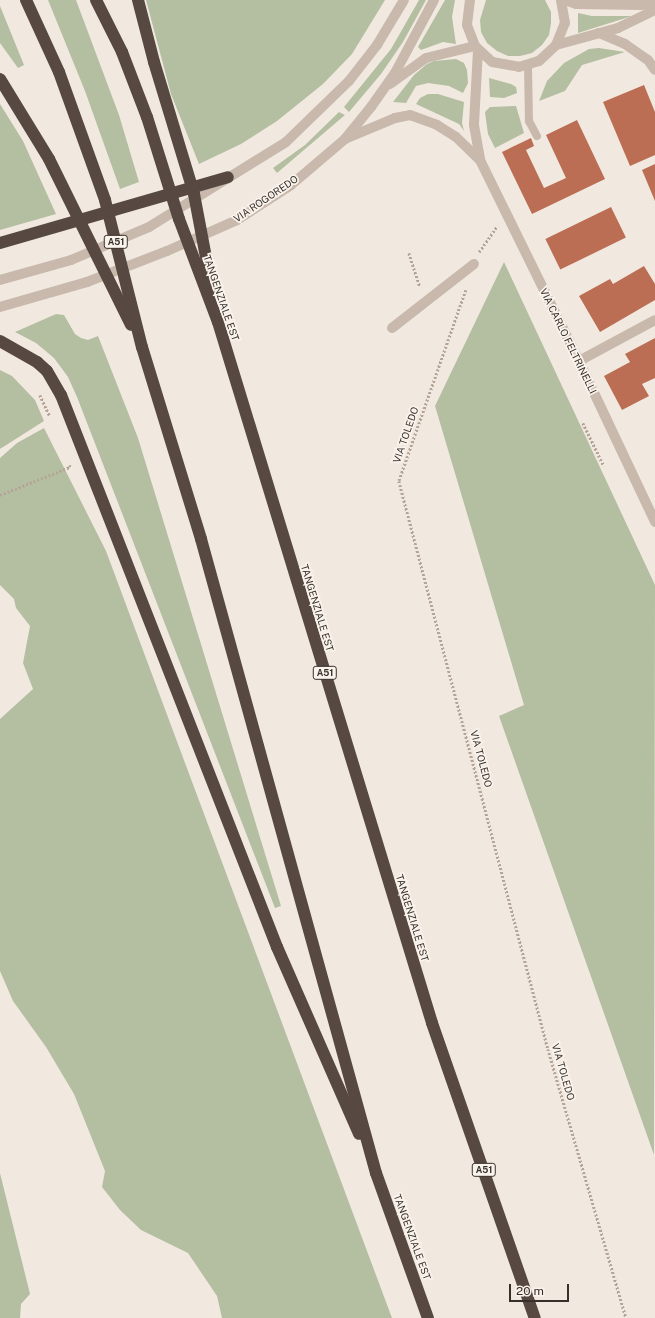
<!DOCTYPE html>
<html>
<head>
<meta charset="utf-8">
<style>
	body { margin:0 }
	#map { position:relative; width:655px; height:1318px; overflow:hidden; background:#f1e9e0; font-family:"Public Sans",sans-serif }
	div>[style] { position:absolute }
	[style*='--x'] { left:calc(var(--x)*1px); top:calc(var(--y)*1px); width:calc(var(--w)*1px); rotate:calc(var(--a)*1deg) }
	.green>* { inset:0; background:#b4bfa1 }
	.building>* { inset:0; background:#bb6e53; transform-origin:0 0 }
	.path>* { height:2.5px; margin-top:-1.25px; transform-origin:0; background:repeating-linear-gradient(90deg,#b4a497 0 2px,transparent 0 4px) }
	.service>* { height:8px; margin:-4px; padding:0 4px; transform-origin:4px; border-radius:4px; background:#c8b9ac }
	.minor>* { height:10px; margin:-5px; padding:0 5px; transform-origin:5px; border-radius:5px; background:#c8b9ac }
	.tertiary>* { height:10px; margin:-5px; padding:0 5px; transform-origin:5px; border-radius:5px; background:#c8b9ac }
	.motorway>* { height:12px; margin:-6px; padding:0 6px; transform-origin:6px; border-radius:6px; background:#574942 }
	span { translate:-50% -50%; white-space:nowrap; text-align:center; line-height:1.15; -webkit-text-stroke:3.5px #f9f3ec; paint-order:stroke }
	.shield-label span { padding:1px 3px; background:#f9f3ec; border:1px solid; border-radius:3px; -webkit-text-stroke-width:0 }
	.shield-label { font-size:9px; color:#372f2a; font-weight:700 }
	.street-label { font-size:10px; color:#372f2a }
	.scale { position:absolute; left:509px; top:1284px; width:60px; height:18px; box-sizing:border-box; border:2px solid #372f2a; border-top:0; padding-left:5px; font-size:12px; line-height:14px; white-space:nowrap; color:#372f2a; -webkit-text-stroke:3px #f9f3ec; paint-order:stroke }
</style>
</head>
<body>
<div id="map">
	<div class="green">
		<div style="clip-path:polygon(48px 0,76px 0,119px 115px,139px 182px,120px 189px,85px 91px)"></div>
		<div style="clip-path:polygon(146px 0,385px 0,352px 54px,323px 84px,277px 121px,241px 144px,199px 164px,171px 94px)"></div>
		<div style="clip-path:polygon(419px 0,426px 0,403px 42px,381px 74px,349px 112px,344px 107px,391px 49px)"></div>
		<div style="clip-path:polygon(445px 0,455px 0,452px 17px,456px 44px,443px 42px,421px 50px,418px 47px)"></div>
		<div style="clip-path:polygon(486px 0,545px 0,551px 12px,551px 23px,549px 35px,542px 45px,532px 53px,520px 56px,508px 56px,497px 51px,487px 43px,481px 32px,480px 20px)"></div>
		<div style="clip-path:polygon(0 6px,24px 65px,18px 68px,0 43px)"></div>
		<div style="clip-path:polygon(578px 13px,592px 16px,632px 16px,578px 33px)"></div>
		<div style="clip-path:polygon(599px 48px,625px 52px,582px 65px,565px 91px,539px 101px,547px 81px,564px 63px,589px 49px)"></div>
		<div style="clip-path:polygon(456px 59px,464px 63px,467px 70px,468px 83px,463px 93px,449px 86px,428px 83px,416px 86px,406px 103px,393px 102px,414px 75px,427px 64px,434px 61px)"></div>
		<div style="clip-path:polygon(489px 78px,511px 84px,516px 87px,517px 93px,504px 98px,490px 97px)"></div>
		<div style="clip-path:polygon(428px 94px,438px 94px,464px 102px,462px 123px,464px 131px,459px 124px,416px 104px,420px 98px)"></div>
		<div style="clip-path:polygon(0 104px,23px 141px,56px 214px,0 230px)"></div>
		<div style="clip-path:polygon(516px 106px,524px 133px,495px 148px,488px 134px,485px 112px,490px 107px)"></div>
		<div style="clip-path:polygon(339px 112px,345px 115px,277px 173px,273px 168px,305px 145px)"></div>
		<div style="clip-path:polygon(504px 262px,655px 585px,654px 1155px,499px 716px,524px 705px,435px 406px)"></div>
		<div style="clip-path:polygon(56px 314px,64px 315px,75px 334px,81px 338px,88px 340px,98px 336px,138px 438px,281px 906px,275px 908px,77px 397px,68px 377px,54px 358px,36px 343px,15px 332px)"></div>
		<div style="clip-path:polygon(0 370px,12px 376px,35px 400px,44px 421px,0 449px)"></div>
		<div style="clip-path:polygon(44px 428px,106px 551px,392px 1318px,222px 1318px,217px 1296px,188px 1253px,141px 1230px,120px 1210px,102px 1187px,105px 1171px,74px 1094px,46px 1047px,13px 1001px,0 971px,0 719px,33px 689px,23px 663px,30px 626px,16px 608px,14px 599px,0 585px,0 458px,17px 443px)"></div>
		<div style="clip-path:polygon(0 1173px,30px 1294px,21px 1304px,20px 1318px,0 1318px)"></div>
	</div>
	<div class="building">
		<div style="clip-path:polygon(644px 85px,655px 112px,655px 155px,630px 166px,603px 102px)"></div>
		<div style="clip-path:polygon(577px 120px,605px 179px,532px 214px,502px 152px,531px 138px,534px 146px,526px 150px,544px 188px,566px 178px,546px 135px)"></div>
		<div style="clip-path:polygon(655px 164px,655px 201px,642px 170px)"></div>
		<div style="left:611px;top:207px;width:34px;height:73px;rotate:64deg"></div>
		<div style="clip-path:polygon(644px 266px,655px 284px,655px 300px,600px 332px,579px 296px,610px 279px,613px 284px)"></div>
		<div style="clip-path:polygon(655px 338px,655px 378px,642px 384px,649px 396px,622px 410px,604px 376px,630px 362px,625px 354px)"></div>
	</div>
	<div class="path">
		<div style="--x:479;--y:252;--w:32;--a:-55"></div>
		<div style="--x:409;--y:253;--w:35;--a:72"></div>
		<div style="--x:466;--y:290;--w:202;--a:109.3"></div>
		<div style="--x:399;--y:481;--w:587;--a:75.3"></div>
		<div style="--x:548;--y:1049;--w:280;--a:73.8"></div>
		<div style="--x:40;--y:395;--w:23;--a:65"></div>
		<div style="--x:583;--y:423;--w:48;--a:64"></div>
		<div style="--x:0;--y:495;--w:75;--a:-21.8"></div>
		<div style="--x:70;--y:467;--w:2;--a:-117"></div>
	</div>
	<div class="service">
		<div style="--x:528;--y:66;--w:55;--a:89"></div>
		<div style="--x:529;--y:121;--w:17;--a:62"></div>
	</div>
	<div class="minor">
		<div style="--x:599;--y:33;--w:28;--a:23"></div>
		<div style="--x:625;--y:44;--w:28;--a:35"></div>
		<div style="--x:648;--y:60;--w:12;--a:55"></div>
		<div style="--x:478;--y:50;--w:75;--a:93.1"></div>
		<div style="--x:474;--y:125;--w:36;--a:80"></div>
		<div style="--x:480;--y:160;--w:224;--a:63.8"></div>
		<div style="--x:579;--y:361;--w:178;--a:64.7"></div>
		<div style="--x:345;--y:139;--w:54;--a:-22.8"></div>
		<div style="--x:395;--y:118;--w:15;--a:-11"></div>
		<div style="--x:410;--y:115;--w:29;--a:20"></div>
		<div style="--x:437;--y:125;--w:22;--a:32"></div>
		<div style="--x:456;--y:137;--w:33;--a:44"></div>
		<div style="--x:392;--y:328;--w:104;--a:-38"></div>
		<div style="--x:579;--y:361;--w:86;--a:-28.3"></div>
	</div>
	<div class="tertiary">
		<div style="--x:470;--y:0;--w:25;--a:97"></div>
		<div style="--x:467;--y:25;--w:22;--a:69"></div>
		<div style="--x:475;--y:46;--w:23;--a:43"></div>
		<div style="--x:492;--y:62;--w:27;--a:10"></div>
		<div style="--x:519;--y:67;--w:21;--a:-17"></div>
		<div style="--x:539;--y:61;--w:23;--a:-43"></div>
		<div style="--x:556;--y:45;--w:24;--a:-68"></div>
		<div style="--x:565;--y:23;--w:23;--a:-100"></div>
		<div style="--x:565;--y:0;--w:12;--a:20"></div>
		<div style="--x:576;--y:4;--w:65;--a:0.9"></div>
		<div style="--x:641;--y:5;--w:14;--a:-8"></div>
		<div style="--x:556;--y:45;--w:64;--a:-15.3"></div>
		<div style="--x:618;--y:28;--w:41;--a:-25.9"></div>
		<div style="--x:390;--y:84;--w:44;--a:-35.8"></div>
		<div style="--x:426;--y:58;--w:50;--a:-13.8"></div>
		<div style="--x:0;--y:280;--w:74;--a:-15.7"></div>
		<div style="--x:71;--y:260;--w:85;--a:-22.9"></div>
		<div style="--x:149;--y:227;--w:161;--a:-31.8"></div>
		<div style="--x:286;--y:142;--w:88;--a:-44.1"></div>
		<div style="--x:349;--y:81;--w:46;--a:-52.1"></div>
		<div style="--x:377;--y:45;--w:52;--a:-59"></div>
		<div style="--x:0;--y:307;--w:91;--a:-16"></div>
		<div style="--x:87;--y:282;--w:86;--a:-21.2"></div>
		<div style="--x:167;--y:251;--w:77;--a:-23.9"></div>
		<div style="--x:237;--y:220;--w:64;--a:-32.9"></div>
		<div style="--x:291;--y:185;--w:71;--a:-40.4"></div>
		<div style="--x:345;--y:139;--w:41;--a:-50.9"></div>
		<div style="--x:371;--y:107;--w:42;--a:-54.8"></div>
		<div style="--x:395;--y:73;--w:83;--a:-61.9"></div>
	</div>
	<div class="motorway">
		<div style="--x:26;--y:0;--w:79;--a:65.4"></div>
		<div style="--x:59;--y:72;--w:136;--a:70.2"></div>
		<div style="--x:105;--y:200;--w:152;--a:75.9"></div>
		<div style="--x:142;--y:347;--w:201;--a:72.9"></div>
		<div style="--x:201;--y:539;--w:658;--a:74.57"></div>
		<div style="--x:376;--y:1173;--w:154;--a:70.3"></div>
		<div style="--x:96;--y:0;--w:58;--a:63.4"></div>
		<div style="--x:122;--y:52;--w:70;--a:69"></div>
		<div style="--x:147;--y:117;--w:107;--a:72.6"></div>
		<div style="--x:179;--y:219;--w:110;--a:69.3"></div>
		<div style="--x:218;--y:322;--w:733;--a:73.02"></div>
		<div style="--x:432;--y:1023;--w:312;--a:70.8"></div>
		<div style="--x:138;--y:0;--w:64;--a:75.5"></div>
		<div style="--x:154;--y:62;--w:138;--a:73.1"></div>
		<div style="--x:194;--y:194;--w:97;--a:79.3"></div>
		<div style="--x:0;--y:79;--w:94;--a:58.5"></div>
		<div style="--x:49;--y:159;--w:185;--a:63.7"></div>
		<div style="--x:0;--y:243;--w:237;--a:-16.1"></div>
		<div style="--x:0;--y:341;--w:43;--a:29.6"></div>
		<div style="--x:37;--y:362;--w:13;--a:42"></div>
		<div style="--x:47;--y:371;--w:28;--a:60"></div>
		<div style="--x:61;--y:395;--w:593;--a:68.63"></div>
		<div style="--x:277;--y:947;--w:204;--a:66.3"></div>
	</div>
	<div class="shield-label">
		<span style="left:116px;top:242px">A51</span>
		<span style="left:325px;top:673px">A51</span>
		<span style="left:484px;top:1170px">A51</span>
	</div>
	<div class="street-label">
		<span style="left:266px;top:199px;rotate:-34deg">VIA ROGOREDO</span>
		<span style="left:221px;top:298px;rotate:71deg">TANGENZIALE EST</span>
		<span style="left:568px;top:341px;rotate:64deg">VIA CARLO FELTRINELLI</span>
		<span style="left:406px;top:435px;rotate:-71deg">VIA TOLEDO</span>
		<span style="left:317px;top:608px;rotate:73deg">TANGENZIALE EST</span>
		<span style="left:481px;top:759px;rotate:75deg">VIA TOLEDO</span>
		<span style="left:412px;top:918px;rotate:73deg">TANGENZIALE EST</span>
		<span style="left:563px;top:1072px;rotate:74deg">VIA TOLEDO</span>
		<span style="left:412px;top:1237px;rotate:70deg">TANGENZIALE EST</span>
	</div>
	<div class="scale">20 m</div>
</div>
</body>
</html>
